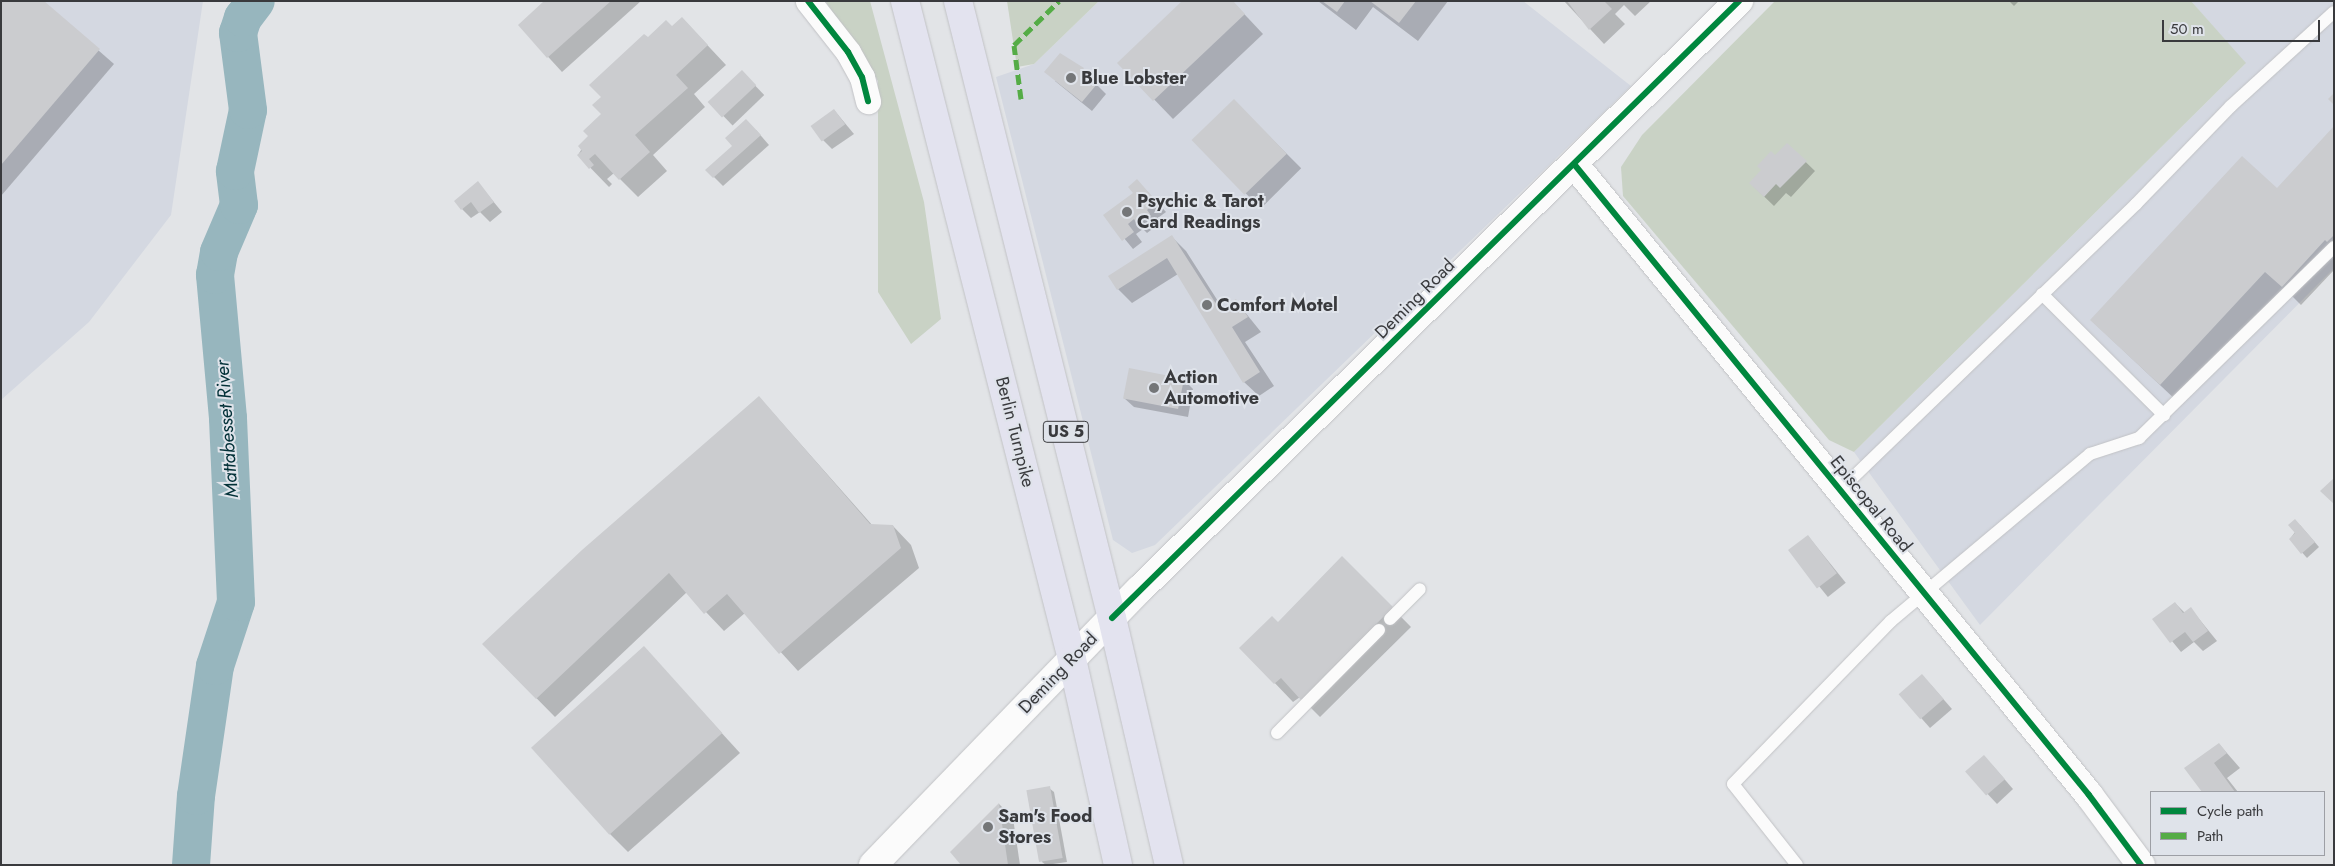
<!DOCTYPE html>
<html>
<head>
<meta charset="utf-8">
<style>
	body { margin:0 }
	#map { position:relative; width:2335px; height:866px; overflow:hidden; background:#e2e4e7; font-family:Jost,sans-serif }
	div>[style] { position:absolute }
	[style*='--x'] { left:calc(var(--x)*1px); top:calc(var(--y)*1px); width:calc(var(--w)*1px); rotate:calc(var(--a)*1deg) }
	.built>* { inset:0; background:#d4d8e1 }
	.green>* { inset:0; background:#c9d2c5 }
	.shadow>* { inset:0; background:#0003; transform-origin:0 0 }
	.river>* { height:38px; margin:-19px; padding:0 19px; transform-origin:19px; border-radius:19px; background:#97b6be }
	.building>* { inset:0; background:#cbcccf; transform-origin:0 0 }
	.roads { filter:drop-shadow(0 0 1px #c1c2c5) drop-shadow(0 0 1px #c1c2c5) }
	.lane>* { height:12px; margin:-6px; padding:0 6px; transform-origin:6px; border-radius:6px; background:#fbfbfb }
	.street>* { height:25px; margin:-12.5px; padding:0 12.5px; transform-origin:12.5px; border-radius:12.5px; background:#fbfbfb }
	.secondary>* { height:28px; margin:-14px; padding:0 14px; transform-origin:14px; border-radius:14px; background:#fbfbfb }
	.highway>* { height:28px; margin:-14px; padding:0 14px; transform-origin:14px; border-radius:14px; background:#e3e3ef }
	.quiet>* { height:5px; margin-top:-2.5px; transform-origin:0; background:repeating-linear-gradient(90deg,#55ac46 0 10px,transparent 0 15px) }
	.cycleway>* { height:6px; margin:-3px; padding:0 3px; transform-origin:3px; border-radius:3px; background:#00873e }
	.dots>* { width:14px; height:14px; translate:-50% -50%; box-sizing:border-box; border:2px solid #dfe3ea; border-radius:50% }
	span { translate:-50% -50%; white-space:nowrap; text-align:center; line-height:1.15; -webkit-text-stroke:4px #dfe3ea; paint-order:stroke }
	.shield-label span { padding:1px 4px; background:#dfe3ea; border:1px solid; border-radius:4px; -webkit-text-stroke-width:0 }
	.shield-label { font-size:16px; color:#393a3d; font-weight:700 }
	.poi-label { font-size:18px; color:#393a3d; font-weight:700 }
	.left { translate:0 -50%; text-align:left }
	.street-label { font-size:18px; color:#393a3d }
	.water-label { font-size:19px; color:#033138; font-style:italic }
	.frame { position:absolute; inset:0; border:2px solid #393a3d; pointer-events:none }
	.legend { position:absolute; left:2150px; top:791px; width:175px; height:65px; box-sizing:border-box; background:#dfe3ea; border:1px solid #9d9fa5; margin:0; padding:6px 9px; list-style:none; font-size:15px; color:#393a3d }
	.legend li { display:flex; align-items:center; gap:10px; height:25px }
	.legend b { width:25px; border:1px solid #9d9fa5 }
	.scale { position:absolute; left:2162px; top:20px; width:158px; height:22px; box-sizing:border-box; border:2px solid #393a3d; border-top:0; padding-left:6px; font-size:15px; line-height:18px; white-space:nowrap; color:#393a3d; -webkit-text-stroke:4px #dfe3ea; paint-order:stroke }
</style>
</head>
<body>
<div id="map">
	<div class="built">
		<div style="clip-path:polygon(1px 1px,203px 1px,171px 215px,89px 322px,1px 400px)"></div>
		<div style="clip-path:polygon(1099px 1px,1523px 1px,1631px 86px,1155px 545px,1132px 553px,1113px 540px,996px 77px,1034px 64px)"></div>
		<div style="clip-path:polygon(2191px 1px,2334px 1px,2334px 268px,1980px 625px,1854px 452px,2245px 64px)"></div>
	</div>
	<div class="green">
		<div style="clip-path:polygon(870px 1px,924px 202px,941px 319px,911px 344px,878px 292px,878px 81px,826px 2px)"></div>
		<div style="clip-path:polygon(1007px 1px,1099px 1px,1034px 64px,1017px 67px)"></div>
		<div style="clip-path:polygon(1775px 1px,2191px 1px,2246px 63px,1854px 452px,1829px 440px,1623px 196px,1621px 167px,1642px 135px)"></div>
	</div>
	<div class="shadow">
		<div style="clip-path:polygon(1px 1px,42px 1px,114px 64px,1px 196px)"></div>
		<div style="clip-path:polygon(546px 1px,641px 1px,562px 72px,519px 25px)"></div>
		<div style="clip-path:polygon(1232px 1px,1263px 34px,1173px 119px,1119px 63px)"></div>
		<div style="clip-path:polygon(1318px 1px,1448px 1px,1418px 41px,1373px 7px,1356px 30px)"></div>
		<div style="clip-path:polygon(1564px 1px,1651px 1px,1635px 16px,1624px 5px,1615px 14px,1625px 24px,1604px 44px)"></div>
		<div style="clip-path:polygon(2009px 1px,2019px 1px,2014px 6px)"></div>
		<div style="clip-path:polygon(682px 18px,726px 65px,694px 94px,705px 107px,653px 155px,667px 171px,638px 197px,614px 173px,607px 179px,612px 184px,609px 187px,578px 155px,603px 114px,602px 97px,648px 39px,672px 27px)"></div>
		<div style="clip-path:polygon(1077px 65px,1106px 94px,1092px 111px,1055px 81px)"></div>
		<div style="left:742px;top:72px;width:32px;height:44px;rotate:46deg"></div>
		<div style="left:1234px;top:101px;width:95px;height:57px;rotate:45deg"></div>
		<div style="clip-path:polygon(834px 110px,854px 134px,832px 149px,823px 140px)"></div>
		<div style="clip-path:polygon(2334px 128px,2334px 270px,2301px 305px,2285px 289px,2179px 403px,2091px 320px,2277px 190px)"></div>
		<div style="clip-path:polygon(756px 130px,769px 145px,723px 186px,707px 170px)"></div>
		<div style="clip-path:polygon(1787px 144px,1815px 171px,1791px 197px,1786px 193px,1774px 206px,1750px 183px)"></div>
		<div style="clip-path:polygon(478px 183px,502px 212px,490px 222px,480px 212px,471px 218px,462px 209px)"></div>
		<div style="clip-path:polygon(1146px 190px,1166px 212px,1155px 220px,1159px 224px,1147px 233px,1143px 229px,1136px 234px,1142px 242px,1133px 249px,1105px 215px)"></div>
		<div style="clip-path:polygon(1171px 236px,1186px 251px,1223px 309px,1236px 301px,1261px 332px,1245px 342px,1274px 386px,1259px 396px,1244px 382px,1178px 274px,1132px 303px,1118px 289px)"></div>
		<div style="clip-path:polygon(1184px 380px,1193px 389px,1188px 417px,1134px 407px,1124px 398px)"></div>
		<div style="clip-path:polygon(759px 397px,873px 526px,893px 526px,911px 545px,919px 568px,798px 671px,745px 613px,724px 631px,687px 592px,555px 717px,483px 644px)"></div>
		<div style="clip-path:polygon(2300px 525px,2319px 547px,2307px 558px,2290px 539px)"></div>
		<div style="left:1808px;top:536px;width:60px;height:23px;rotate:51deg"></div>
		<div style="clip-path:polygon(1342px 557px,1411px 627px,1320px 717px,1300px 697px,1293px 702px,1241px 648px,1278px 623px)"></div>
		<div style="clip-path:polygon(2175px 603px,2185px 613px,2191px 609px,2217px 641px,2203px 651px,2194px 642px,2181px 652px,2154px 619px)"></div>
		<div style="clip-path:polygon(644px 648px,740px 753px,628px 852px,609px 833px)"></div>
		<div style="clip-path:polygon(1931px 685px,1952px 709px,1930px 728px,1900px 694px)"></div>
		<div style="clip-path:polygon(2219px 744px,2240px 768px,2227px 778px,2238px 792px,2203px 792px,2186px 769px)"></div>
		<div style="clip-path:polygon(1993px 766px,2013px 789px,1997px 804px,1967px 772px)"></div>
		<div style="clip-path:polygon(1049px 788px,1054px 792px,1067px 862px,1046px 865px,1042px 862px)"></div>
		<div style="clip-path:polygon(999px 804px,1013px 818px,1020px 865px,963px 865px)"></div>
	</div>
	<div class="river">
		<div style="--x:191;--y:865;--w:69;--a:-85.9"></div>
		<div style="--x:196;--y:796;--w:131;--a:-81.7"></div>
		<div style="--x:215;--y:666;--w:67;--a:-71.8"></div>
		<div style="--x:236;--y:602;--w:184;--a:-92.5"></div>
		<div style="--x:228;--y:418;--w:144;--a:-95.2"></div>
		<div style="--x:215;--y:275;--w:23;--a:-80"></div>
		<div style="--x:219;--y:252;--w:51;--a:-66.9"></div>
		<div style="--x:239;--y:205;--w:34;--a:-97"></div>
		<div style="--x:235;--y:171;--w:62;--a:-78"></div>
		<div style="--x:248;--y:110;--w:78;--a:-97.4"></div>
		<div style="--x:238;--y:33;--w:16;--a:-72"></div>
		<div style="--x:243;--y:18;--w:21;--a:-53"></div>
	</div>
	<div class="building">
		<div style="clip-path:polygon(1px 1px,44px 1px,100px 49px,1px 165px)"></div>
		<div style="clip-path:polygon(544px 1px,611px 1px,547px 58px,518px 25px)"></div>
		<div style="clip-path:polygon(1182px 1px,1233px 1px,1245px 14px,1153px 101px,1117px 63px)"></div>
		<div style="clip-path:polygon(1322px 1px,1345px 1px,1337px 12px)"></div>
		<div style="clip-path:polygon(1370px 1px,1416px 1px,1399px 23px)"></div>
		<div style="clip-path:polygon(1567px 1px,1604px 1px,1612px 9px,1589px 30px)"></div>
		<div style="clip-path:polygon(682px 17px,708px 45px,676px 75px,688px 88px,635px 135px,650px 152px,619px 180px,595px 154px,589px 159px,594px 165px,589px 169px,577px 155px,582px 151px,578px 146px,588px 136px,583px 131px,601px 114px,592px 105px,601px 97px,589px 85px,644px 34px,648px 37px,666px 20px,672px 26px)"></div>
		<div style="clip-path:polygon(1060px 53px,1084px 68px,1082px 71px,1097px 84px,1082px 102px,1044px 72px)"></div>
		<div style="left:742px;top:70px;width:21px;height:47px;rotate:47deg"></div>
		<div style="clip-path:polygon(2334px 93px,2334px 105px,2328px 99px)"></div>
		<div style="left:1234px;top:99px;width:76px;height:59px;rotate:46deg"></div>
		<div style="left:834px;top:109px;width:19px;height:29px;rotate:54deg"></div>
		<div style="clip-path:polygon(746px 119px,761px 135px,713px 178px,705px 170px,732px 146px,725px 138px)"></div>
		<div style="clip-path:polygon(2334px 126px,2334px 235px,2327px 242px,2325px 240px,2282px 287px,2265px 272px,2160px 385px,2090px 320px,2242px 156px,2277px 188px)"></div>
		<div style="clip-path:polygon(1787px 143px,1807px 161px,1780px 188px,1776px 184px,1764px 197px,1749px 183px,1761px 170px,1757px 166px,1771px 151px,1775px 155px)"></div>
		<div style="clip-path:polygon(1137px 179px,1157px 202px,1147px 210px,1150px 214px,1137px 224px,1134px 219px,1128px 224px,1134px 232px,1122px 241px,1103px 215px,1133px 193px,1128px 187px)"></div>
		<div style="clip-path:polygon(478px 181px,494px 202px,479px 213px,471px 202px,461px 210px,454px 201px)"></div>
		<div style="clip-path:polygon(1172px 235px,1220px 310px,1236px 299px,1248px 317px,1232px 327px,1260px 372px,1243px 383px,1167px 258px,1117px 290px,1108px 276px)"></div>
		<div style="left:1129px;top:368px;width:56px;height:31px;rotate:11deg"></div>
		<div style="clip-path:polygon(759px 396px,870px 524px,893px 525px,901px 548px,779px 654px,727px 594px,704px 614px,669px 573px,536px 699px,482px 644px,582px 550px)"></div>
		<div style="clip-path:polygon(2334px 478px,2334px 504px,2320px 491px)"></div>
		<div style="clip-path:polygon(2295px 519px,2315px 542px,2301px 554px,2289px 539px,2295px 533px,2288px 525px)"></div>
		<div style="left:1808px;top:535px;width:48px;height:25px;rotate:53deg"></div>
		<div style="clip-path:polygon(1342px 556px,1393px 607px,1301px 700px,1281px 678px,1274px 684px,1239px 648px,1272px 616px,1278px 622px)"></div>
		<div style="clip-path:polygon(2175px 602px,2183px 613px,2191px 607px,2208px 631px,2193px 642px,2185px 632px,2170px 643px,2152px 619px)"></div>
		<div style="left:644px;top:646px;width:117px;height:152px;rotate:48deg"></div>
		<div style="left:1922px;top:674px;width:33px;height:31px;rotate:49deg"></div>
		<div style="clip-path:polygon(2219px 743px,2227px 753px,2214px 763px,2235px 792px,2202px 792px,2184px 768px)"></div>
		<div style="left:1984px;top:755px;width:32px;height:25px;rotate:49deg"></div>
		<div style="left:1050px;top:786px;width:73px;height:24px;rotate:80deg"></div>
		<div style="clip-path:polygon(999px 803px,1008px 865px,961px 865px,950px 852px)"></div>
	</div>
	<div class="roads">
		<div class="lane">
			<div style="--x:2042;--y:294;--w:172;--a:44.8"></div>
			<div style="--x:1840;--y:490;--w:412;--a:-44"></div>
			<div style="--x:2136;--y:204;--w:136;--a:-45.9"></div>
			<div style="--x:2231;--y:106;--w:139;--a:-42.4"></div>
			<div style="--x:1390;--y:619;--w:42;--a:-45"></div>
			<div style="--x:1277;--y:733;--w:145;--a:-45.3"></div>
			<div style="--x:1797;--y:865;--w:103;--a:-128.3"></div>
			<div style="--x:1733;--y:784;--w:227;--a:-45.9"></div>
			<div style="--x:1891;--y:621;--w:260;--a:-40"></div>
			<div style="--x:2090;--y:454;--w:52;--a:-18.1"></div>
			<div style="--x:2139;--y:438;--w:273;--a:-44.4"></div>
		</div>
		<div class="street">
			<div style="--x:808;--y:1;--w:65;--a:51.9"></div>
			<div style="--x:848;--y:52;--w:29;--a:61"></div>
			<div style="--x:862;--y:77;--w:25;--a:76"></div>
		</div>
		<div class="secondary">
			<div style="--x:1574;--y:164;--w:814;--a:50.78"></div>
			<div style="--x:2089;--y:795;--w:87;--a:53.4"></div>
			<div style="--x:873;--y:865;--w:383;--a:-46"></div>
			<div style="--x:1139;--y:590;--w:841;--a:-44.47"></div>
		</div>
		<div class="highway">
			<div style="--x:905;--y:1;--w:679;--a:75.76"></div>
			<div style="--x:1072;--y:659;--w:211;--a:77.4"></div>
			<div style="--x:958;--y:1;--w:636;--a:75.99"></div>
			<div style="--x:1112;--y:618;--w:253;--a:77"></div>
		</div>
	</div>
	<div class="quiet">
		<div style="--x:1021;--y:99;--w:54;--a:-97.4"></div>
		<div style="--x:1014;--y:45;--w:63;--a:-44.4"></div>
	</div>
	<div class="cycleway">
		<div style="--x:808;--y:1;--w:65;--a:51.9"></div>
		<div style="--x:848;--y:52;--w:29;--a:61"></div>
		<div style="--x:862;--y:77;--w:25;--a:76"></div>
		<div style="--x:1574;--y:164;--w:814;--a:50.78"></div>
		<div style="--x:2089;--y:795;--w:87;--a:53.4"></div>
		<div style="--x:1112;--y:618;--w:880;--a:-44.54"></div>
	</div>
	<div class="dots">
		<div style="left:1071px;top:78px;background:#747678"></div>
		<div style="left:1127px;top:212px;background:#747678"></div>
		<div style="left:1207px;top:305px;background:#747678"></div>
		<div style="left:1154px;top:388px;background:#747678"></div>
		<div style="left:988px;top:827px;background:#747678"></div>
	</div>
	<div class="shield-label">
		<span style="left:1066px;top:432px">US 5</span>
	</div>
	<div class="poi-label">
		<span class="left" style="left:1081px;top:78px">Blue Lobster</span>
		<span class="left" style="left:1137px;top:212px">Psychic &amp; Tarot<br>Card Readings</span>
		<span class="left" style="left:1217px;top:305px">Comfort Motel</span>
		<span class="left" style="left:1164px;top:388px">Action<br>Automotive</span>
		<span class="left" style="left:998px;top:827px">Sam's Food<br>Stores</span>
	</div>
	<div class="street-label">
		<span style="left:1415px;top:299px;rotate:-45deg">Deming Road</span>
		<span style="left:1015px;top:432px;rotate:76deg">Berlin Turnpike</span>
		<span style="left:1871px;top:504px;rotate:51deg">Episcopal Road</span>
		<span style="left:1058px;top:673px;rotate:-46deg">Deming Road</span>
	</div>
	<div class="water-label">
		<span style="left:227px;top:429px;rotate:-94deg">Mattabesset River</span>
	</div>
	<div class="frame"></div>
	<ul class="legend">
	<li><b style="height:6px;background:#00873e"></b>Cycle path</li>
	<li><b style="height:6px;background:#55ac46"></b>Path</li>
	</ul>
	<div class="scale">50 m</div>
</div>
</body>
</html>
